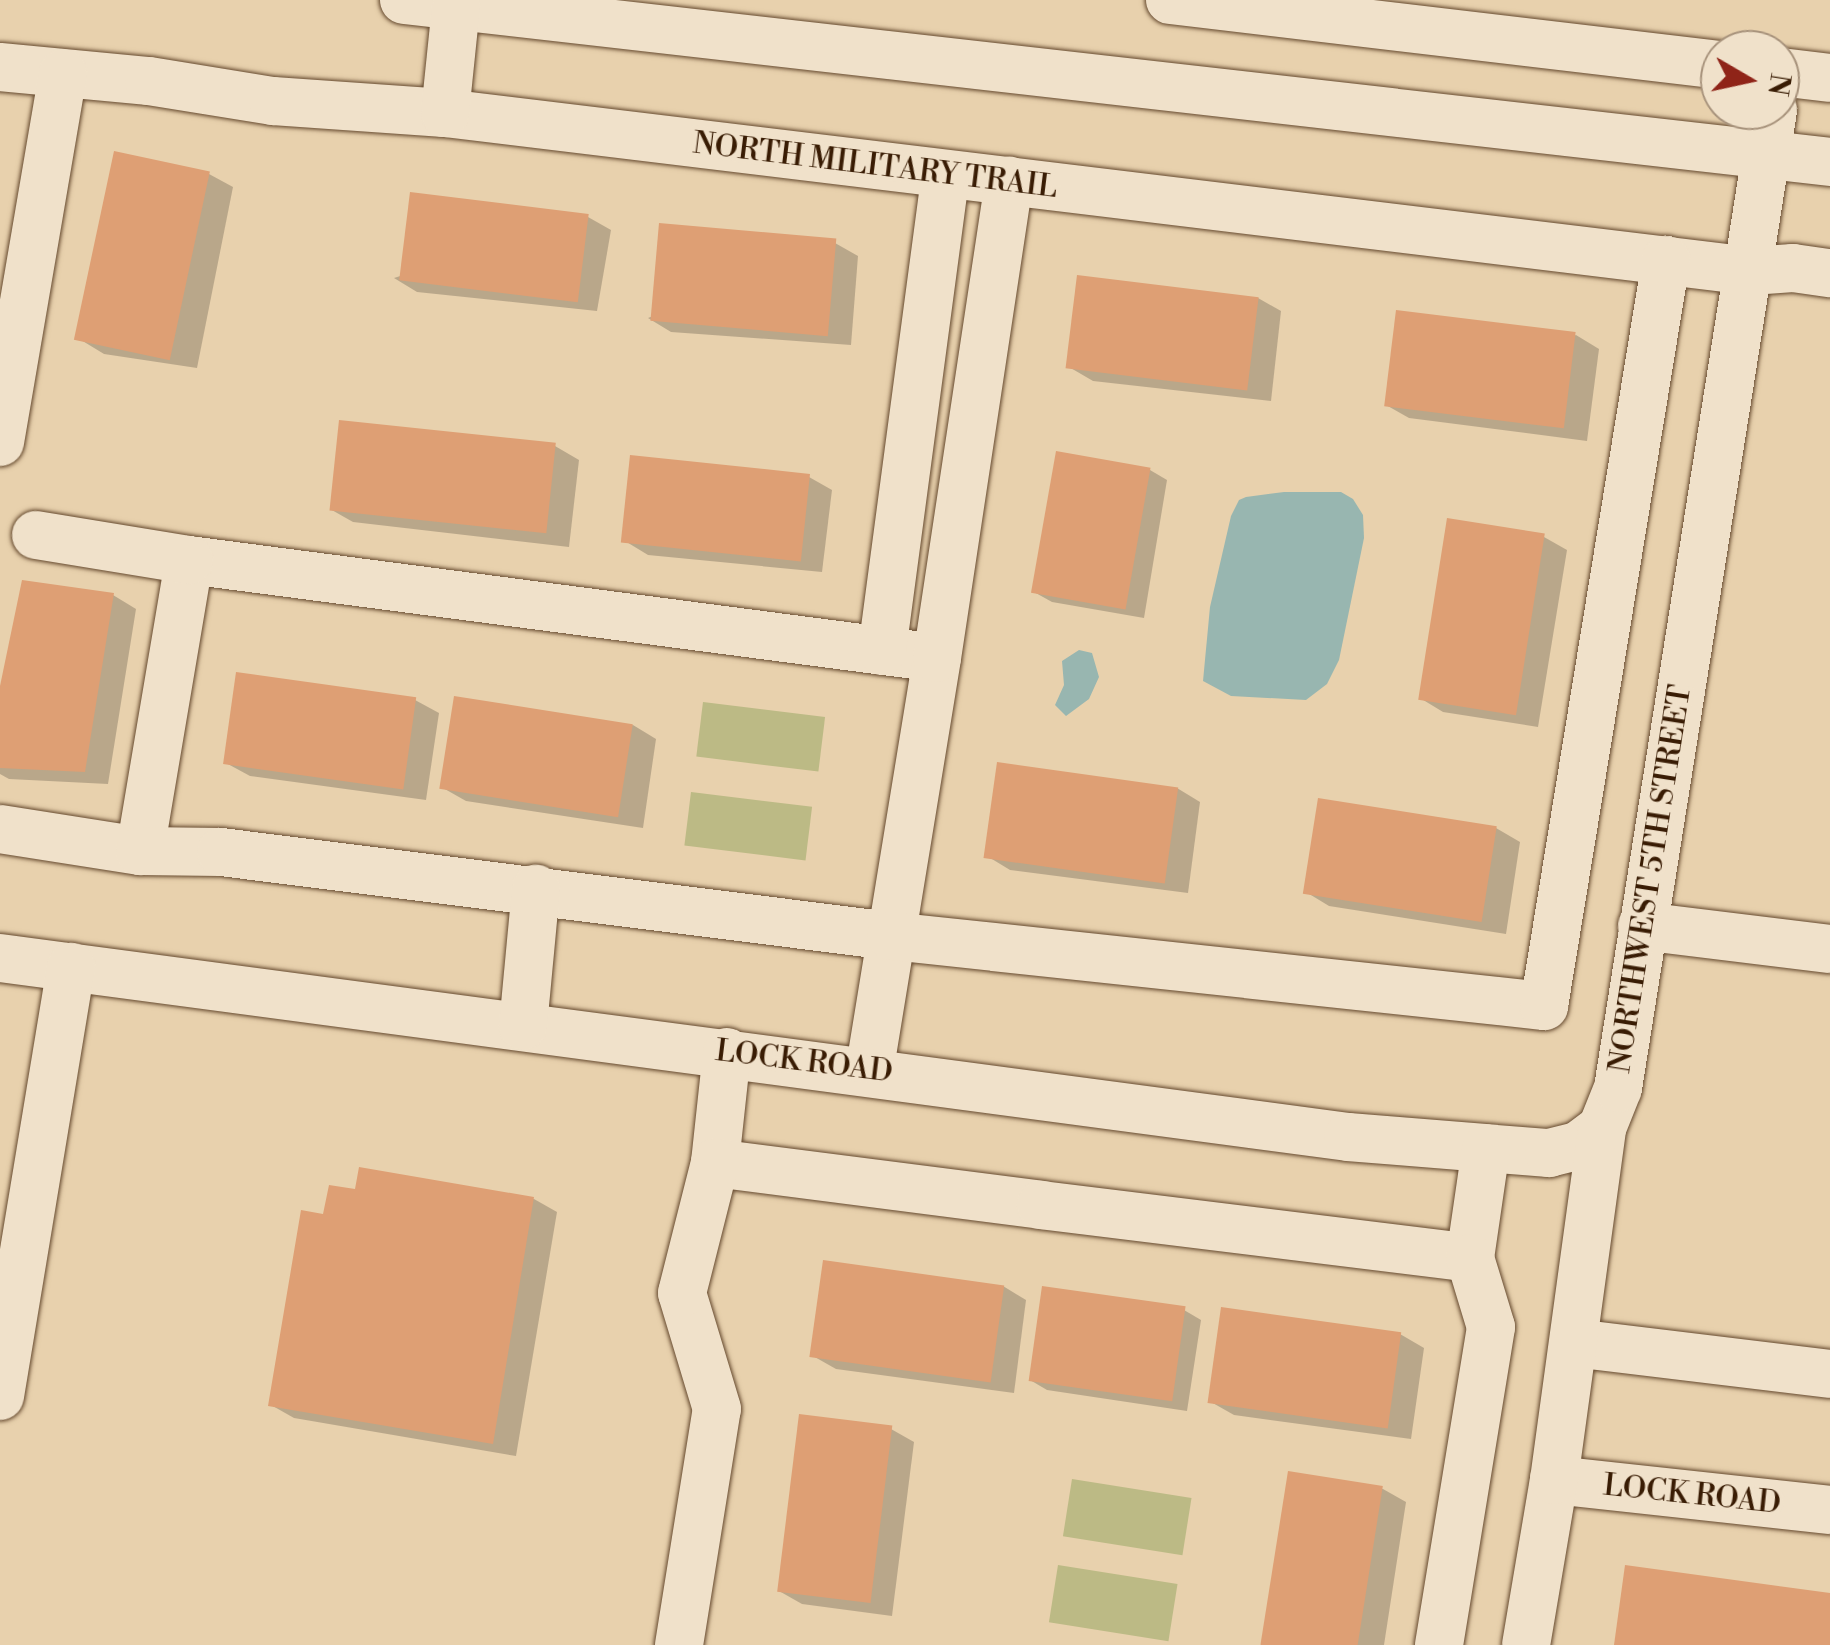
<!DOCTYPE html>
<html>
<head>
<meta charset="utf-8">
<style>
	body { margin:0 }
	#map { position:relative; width:1830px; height:1645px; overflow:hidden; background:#e8d1ad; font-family:"Libre Bodoni",serif }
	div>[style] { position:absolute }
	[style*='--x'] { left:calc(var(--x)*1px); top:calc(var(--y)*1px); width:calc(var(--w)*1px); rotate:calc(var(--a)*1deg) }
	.green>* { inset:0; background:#bcba85; transform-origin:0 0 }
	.water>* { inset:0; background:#98b6b0 }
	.shadow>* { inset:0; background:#0003 }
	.building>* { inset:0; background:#de9f74; transform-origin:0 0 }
	.roads { filter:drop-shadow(0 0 2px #65492e) drop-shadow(0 0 2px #65492e) }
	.minor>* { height:48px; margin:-24px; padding:0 24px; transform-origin:24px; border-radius:24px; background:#f0e1ca }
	span { translate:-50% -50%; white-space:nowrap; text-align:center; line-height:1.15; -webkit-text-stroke:8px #f0e1ca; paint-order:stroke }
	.street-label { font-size:30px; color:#391c04 }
	.north { position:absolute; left:1700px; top:30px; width:100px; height:100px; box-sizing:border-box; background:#f0e1ca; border:2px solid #a7927b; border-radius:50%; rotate:99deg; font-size:28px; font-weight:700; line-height:40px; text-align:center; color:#391c04 }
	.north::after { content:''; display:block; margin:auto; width:35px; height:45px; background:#8f2418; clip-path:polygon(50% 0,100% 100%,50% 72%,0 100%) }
</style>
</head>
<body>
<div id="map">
	<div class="green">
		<div style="left:703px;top:702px;width:123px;height:55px;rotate:7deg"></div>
		<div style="left:691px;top:792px;width:122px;height:54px;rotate:7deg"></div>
		<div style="left:1072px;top:1479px;width:121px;height:58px;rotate:9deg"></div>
		<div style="left:1058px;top:1565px;width:121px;height:58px;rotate:9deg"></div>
	</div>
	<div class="water">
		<div style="clip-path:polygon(1284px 492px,1341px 492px,1353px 499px,1363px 515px,1364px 538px,1339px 660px,1327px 684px,1306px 700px,1231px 696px,1203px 681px,1210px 607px,1231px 516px,1239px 500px,1246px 497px)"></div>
		<div style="clip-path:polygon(1079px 650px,1092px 653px,1099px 677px,1089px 699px,1066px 716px,1055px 705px,1064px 685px,1062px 661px)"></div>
	</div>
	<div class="shadow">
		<div style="clip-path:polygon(209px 174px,233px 187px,197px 368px,104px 354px,81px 340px)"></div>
		<div style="clip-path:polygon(588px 217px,611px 230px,597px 311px,417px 292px,394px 278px)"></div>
		<div style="clip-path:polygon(835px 243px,858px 256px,851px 345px,671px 332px,648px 318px)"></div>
		<div style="clip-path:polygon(1258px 298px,1281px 311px,1271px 401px,1093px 381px,1069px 367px)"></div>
		<div style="clip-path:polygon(1576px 335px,1599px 349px,1587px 441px,1409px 418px,1386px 405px)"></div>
		<div style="clip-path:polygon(555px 446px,579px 460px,569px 547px,353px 522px,330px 509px)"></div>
		<div style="clip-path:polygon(1150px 470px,1167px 480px,1144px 618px,1052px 602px,1034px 592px)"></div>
		<div style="clip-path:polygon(809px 477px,832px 490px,822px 572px,648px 555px,625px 541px)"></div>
		<div style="clip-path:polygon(1544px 537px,1567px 550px,1538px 727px,1443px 712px,1420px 698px)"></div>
		<div style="clip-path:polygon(113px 595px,136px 609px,108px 784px,9px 779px,0 774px,0 698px)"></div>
		<div style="clip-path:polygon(415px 700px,439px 713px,426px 800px,250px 776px,226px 763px)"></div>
		<div style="clip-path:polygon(633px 725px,656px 739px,643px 828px,466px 801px,443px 788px)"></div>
		<div style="clip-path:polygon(1177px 788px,1200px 802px,1188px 893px,1010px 870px,987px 856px)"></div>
		<div style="clip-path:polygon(1496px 828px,1520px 842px,1506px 934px,1329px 906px,1306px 892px)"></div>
		<div style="clip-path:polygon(358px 1192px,534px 1199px,557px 1212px,516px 1456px,294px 1418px,271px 1405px,326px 1217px)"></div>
		<div style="clip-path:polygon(1003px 1286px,1026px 1300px,1014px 1393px,836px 1369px,813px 1356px)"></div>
		<div style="clip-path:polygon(1184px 1310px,1201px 1320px,1187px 1411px,1047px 1390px,1030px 1380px)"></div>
		<div style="clip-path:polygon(1400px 1334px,1424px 1348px,1411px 1439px,1234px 1415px,1211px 1402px)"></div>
		<div style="clip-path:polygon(891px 1429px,914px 1442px,892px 1616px,802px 1604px,779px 1591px)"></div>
		<div style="clip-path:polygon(1290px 1474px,1383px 1489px,1406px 1502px,1384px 1645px,1264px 1645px)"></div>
	</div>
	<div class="building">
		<div style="left:114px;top:151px;width:98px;height:193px;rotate:12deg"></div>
		<div style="left:410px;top:192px;width:180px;height:89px;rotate:7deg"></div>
		<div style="left:659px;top:223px;width:178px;height:98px;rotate:5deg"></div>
		<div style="left:1077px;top:275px;width:183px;height:94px;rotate:7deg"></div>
		<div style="left:1396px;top:310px;width:181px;height:97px;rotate:7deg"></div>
		<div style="left:339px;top:420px;width:218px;height:91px;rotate:6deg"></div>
		<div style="left:1056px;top:451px;width:96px;height:144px;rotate:10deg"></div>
		<div style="left:630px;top:455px;width:181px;height:88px;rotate:6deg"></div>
		<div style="left:1447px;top:518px;width:99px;height:184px;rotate:9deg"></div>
		<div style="clip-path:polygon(22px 580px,114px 593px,85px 772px,0 768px,0 686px)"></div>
		<div style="left:236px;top:672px;width:182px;height:93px;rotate:8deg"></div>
		<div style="left:454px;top:696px;width:181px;height:94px;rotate:9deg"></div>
		<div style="left:997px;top:762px;width:183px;height:97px;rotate:8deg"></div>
		<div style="left:1318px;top:798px;width:181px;height:97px;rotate:9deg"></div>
		<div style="clip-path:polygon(359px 1167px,534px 1197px,493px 1444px,268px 1406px,301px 1210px,323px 1214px,329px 1185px,355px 1189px)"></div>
		<div style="left:823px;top:1260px;width:183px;height:98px;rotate:8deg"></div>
		<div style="left:1042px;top:1286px;width:145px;height:96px;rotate:8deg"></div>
		<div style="left:1221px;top:1307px;width:182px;height:97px;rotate:8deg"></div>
		<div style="left:799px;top:1414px;width:94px;height:179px;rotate:7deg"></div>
		<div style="left:1288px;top:1471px;width:96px;height:176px;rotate:9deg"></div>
		<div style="clip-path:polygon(1625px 1565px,1830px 1593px,1830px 1645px,1614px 1645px)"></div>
	</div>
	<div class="roads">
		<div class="minor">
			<div style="--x:404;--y:0;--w:1435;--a:6.48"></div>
			<div style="--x:1170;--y:0;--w:554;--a:6.74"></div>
			<div style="--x:0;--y:67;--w:150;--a:5.4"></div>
			<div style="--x:149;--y:81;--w:126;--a:9.2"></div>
			<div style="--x:273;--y:101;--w:172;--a:4"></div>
			<div style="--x:445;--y:113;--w:1316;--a:6.9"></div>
			<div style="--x:1751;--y:271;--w:42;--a:-4.1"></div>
			<div style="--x:1793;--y:268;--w:37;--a:8"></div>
			<div style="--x:1780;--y:72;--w:50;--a:6.8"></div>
			<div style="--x:445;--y:113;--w:108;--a:-84.1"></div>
			<div style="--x:0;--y:442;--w:374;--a:-80.3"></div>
			<div style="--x:189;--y:560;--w:754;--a:7.46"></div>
			<div style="--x:937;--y:658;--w:419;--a:99.3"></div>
			<div style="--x:882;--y:651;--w:479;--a:-82.4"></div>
			<div style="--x:937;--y:658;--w:483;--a:-81.4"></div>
			<div style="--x:0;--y:829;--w:142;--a:8.9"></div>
			<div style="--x:140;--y:851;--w:295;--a:-80.4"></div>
			<div style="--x:189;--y:560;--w:155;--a:-170.7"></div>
			<div style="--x:140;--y:851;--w:81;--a:0.7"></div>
			<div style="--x:221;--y:852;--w:675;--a:7.15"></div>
			<div style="--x:891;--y:936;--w:657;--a:6.12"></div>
			<div style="--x:1544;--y:1006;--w:756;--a:-80.71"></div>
			<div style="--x:1642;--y:926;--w:189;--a:7"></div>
			<div style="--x:0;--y:958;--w:1360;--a:7.56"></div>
			<div style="--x:1348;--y:1137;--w:202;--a:4.6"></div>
			<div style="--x:1549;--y:1153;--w:30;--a:-14"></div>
			<div style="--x:1578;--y:1146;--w:30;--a:-37"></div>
			<div style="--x:523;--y:1026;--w:138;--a:-84.6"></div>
			<div style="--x:727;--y:1052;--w:112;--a:96.2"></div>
			<div style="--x:715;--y:1163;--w:329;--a:7.3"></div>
			<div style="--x:1041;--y:1205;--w:432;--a:7"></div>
			<div style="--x:1470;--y:1258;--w:111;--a:-81.7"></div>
			<div style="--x:1574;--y:1343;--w:258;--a:6.9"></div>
			<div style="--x:0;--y:1396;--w:435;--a:-80.6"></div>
			<div style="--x:1554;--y:1480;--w:278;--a:6.2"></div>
			<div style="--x:679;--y:1645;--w:239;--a:-80.9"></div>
			<div style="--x:717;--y:1409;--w:121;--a:-106.8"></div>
			<div style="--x:682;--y:1293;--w:134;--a:-75.8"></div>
			<div style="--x:1439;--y:1645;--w:322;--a:-80.7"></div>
			<div style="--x:1491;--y:1327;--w:72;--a:-106.9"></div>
			<div style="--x:1526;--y:1645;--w:167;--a:-80.4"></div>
			<div style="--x:1554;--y:1480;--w:355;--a:-82.2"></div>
			<div style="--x:1602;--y:1128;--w:43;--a:-68.2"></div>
			<div style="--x:1618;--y:1088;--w:990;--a:-80.99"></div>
		</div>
	</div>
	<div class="street-label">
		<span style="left:875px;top:166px;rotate:7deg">NORTH MILITARY TRAIL</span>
		<span style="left:1651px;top:879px;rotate:-81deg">NORTHWEST 5TH STREET</span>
		<span style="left:804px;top:1062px;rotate:7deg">LOCK ROAD</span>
		<span style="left:1692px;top:1495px;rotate:6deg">LOCK ROAD</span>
	</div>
	<div class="north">N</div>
</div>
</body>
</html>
